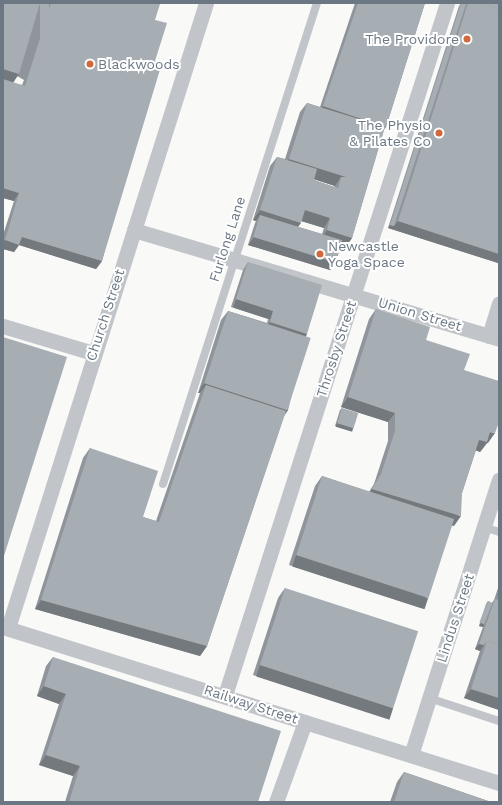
<!DOCTYPE html>
<html>
<head>
<meta charset="utf-8">
<style>
	body { margin:0 }
	#map { position:relative; width:502px; height:805px; overflow:hidden; background:#f9f9f7; font-family:"Work Sans",sans-serif }
	div>[style] { position:absolute }
	[style*='--x'] { left:calc(var(--x)*1px); top:calc(var(--y)*1px); width:calc(var(--w)*1px); rotate:calc(var(--a)*1deg) }
	.service>* { height:8px; margin:-4px; padding:0 4px; transform-origin:4px; border-radius:4px; background:#c1c4c8 }
	.minor>* { height:15px; margin:-7.5px; padding:0 7.5px; transform-origin:7.5px; border-radius:7.5px; background:#c1c4c8 }
	.wall>* { inset:0; background:#8f959a }
	.shaded-wall>* { inset:0; background:#74797d; transform-origin:0 0 }
	.building>* { inset:0; background:#a6adb3; transform-origin:0 0 }
	.dots>* { width:11px; height:11px; translate:-50% -50%; box-sizing:border-box; border:2px solid #fff; border-radius:50% }
	span { translate:-50% -50%; white-space:nowrap; text-align:center; line-height:1.15; -webkit-text-stroke:4px #fff; paint-order:stroke }
	.poi-label { font-size:14px; color:#6b7884 }
	.right { translate:-100% -50%; text-align:right }
	.left { translate:0 -50%; text-align:left }
	.street-label { font-size:14px; color:#6b7884 }
	.frame { position:absolute; inset:0; border:4px solid #6b7884; pointer-events:none }
</style>
</head>
<body>
<div id="map">
	<div class="service">
		<div style="--x:163;--y:484;--w:505;--a:-72.25"></div>
		<div style="--x:484;--y:527;--w:16;--a:18"></div>
		<div style="--x:429;--y:698;--w:74;--a:18.2"></div>
	</div>
	<div class="minor">
		<div style="--x:134;--y:230;--w:381;--a:16.6"></div>
		<div style="--x:3;--y:326;--w:94;--a:16.7"></div>
		<div style="--x:489;--y:336;--w:34;--a:-73"></div>
		<div style="--x:3;--y:627;--w:520;--a:17.46"></div>
		<div style="--x:8;--y:628;--w:656;--a:-72.42"></div>
		<div style="--x:225;--y:695;--w:727;--a:-72.21"></div>
		<div style="--x:411;--y:755;--w:289;--a:-72.3"></div>
		<div style="--x:276;--y:802;--w:85;--a:-70.1"></div>
	</div>
	<div class="wall">
		<div style="clip-path:polygon(evenodd,3px 3px,155px 3px,155px 61px,102px 261px,96px 269px,19px 245px,14px 252px,3px 249px,3px 235px,14px 201px,3px 198px,3px 3px,17px 76px,24px 80px,22px 85px,13px 83px,17px 76px)"></div>
		<div style="clip-path:polygon(evenodd,355px 3px,425px 3px,386px 127px,384px 129px,352px 238px,345px 248px,340px 247px,336px 263px,330px 270px,248px 245px,255px 223px,256px 221px,253px 220px,270px 166px,277px 157px,285px 159px,300px 112px,307px 103px,320px 107px,355px 3px,314px 179px,335px 186px,334px 187px,314px 180px,314px 179px,355px 3px,301px 221px,324px 228px,322px 234px,298px 227px,301px 221px)"></div>
		<div style="clip-path:polygon(461px 3px,466px 4px,466px 3px,499px 3px,499px 261px,498px 263px,388px 228px,459px 6px)"></div>
		<div style="clip-path:polygon(248px 262px,307px 334px,306px 336px,288px 410px,284px 416px,207px 646px,200px 656px,35px 609px,83px 458px,90px 448px,143px 517px,156px 521px,200px 393px,198px 393px,221px 320px,228px 311px,267px 323px,268px 319px,231px 307px,243px 270px)"></div>
		<div style="clip-path:polygon(376px 309px,426px 340px,464px 370px,488px 443px,487px 443px,480px 452px,476px 450px,462px 493px,454px 526px,452px 525px,421px 608px,289px 565px,315px 486px,322px 476px,369px 492px,374px 484px,388px 441px,388px 422px,341px 407px,369px 319px)"></div>
		<div style="clip-path:polygon(342px 408px,353px 428px,351px 431px,335px 426px,340px 410px)"></div>
		<div style="clip-path:polygon(499px 585px,499px 710px,464px 698px,480px 651px,475px 649px,483px 627px,479px 626px,486px 604px,488px 601px,492px 603px,494px 600px)"></div>
		<div style="clip-path:polygon(285px 588px,393px 708px,386px 718px,253px 675px,278px 598px)"></div>
		<div style="clip-path:polygon(53px 657px,258px 802px,65px 802px,73px 776px,39px 765px,59px 704px,37px 696px,46px 666px)"></div>
		<div style="clip-path:polygon(404px 772px,491px 802px,390px 802px,397px 782px)"></div>
	</div>
	<div class="shaded-wall">
		<div style="clip-path:polygon(3px 69px,19px 74px,12px 84px,3px 81px)"></div>
		<div style="clip-path:polygon(323px 106px,386px 127px,380px 134px,317px 114px)"></div>
		<div style="clip-path:polygon(289px 159px,346px 177px,341px 177px,335px 186px,282px 169px)"></div>
		<div style="clip-path:polygon(3px 188px,19px 193px,14px 201px,3px 198px)"></div>
		<div style="clip-path:polygon(260px 210px,301px 223px,294px 232px,260px 215px,256px 221px,253px 220px)"></div>
		<div style="clip-path:polygon(305px 210px,330px 218px,324px 228px,298px 220px)"></div>
		<div style="clip-path:polygon(398px 221px,499px 254px,499px 261px,498px 263px,388px 228px,390px 225px,394px 226px)"></div>
		<div style="clip-path:polygon(327px 230px,352px 238px,345px 248px,320px 240px)"></div>
		<div style="clip-path:polygon(22px 237px,102px 261px,96px 269px,19px 245px,14px 252px,3px 249px,3px 242px,5px 240px)"></div>
		<div style="clip-path:polygon(254px 237px,336px 263px,330px 270px,248px 245px)"></div>
		<div style="left:236px;top:299px;width:39px;height:9px;rotate:18deg"></div>
		<div style="clip-path:polygon(270px 322px,307px 334px,302px 342px,264px 330px)"></div>
		<div style="clip-path:polygon(204px 383px,288px 410px,281px 420px,206px 385px,200px 393px,198px 393px)"></div>
		<div style="clip-path:polygon(348px 397px,395px 413px,388px 422px,341px 407px)"></div>
		<div style="left:337px;top:423px;width:17px;height:4px;rotate:17deg"></div>
		<div style="clip-path:polygon(490px 432px,495px 433px,488px 443px,487px 443px,480px 452px,472px 449px,479px 440px)"></div>
		<div style="clip-path:polygon(372px 489px,461px 516px,454px 526px,365px 498px)"></div>
		<div style="left:296px;top:555px;width:139px;height:12px;rotate:18deg"></div>
		<div style="clip-path:polygon(41px 600px,207px 646px,200px 656px,35px 609px)"></div>
		<div style="clip-path:polygon(481px 623px,484px 624px,483px 627px,479px 626px)"></div>
		<div style="clip-path:polygon(479px 644px,484px 645px,480px 651px,475px 649px)"></div>
		<div style="left:260px;top:665px;width:140px;height:12px;rotate:18deg"></div>
		<div style="clip-path:polygon(44px 686px,66px 694px,59px 704px,37px 696px)"></div>
		<div style="clip-path:polygon(471px 689px,499px 698px,499px 710px,464px 698px)"></div>
		<div style="clip-path:polygon(46px 755px,80px 766px,73px 776px,39px 765px)"></div>
	</div>
	<div class="building">
		<div style="clip-path:polygon(3px 3px,40px 3px,19px 74px,3px 69px)"></div>
		<div style="left:40px;top:3px;width:9px;height:73px"></div>
		<div style="clip-path:polygon(51px 3px,155px 3px,160px 4px,155px 20px,167px 23px,155px 61px,162px 63px,102px 261px,22px 237px,19px 245px,5px 240px,19px 193px,3px 188px,3px 79px,25px 86px)"></div>
		<div style="clip-path:polygon(358px 3px,425px 3px,386px 127px,323px 106px)"></div>
		<div style="clip-path:polygon(461px 3px,466px 4px,394px 226px,390px 225px)"></div>
		<div style="clip-path:polygon(468px 3px,481px 3px,499px 9px,499px 254px,398px 221px)"></div>
		<div style="clip-path:polygon(481px 3px,499px 3px,499px 9px)"></div>
		<div style="clip-path:polygon(307px 103px,385px 127px,352px 238px,327px 230px,330px 218px,305px 210px,301px 223px,260px 210px,277px 157px,317px 169px,314px 180px,338px 188px,341px 177px,346px 177px,289px 159px)"></div>
		<div style="left:260px;top:215px;width:86px;height:23px;rotate:17deg"></div>
		<div style="clip-path:polygon(248px 262px,322px 285px,307px 334px,270px 322px,273px 311px,236px 299px)"></div>
		<div style="clip-path:polygon(376px 309px,430px 327px,426px 340px,470px 354px,464px 370px,499px 381px,499px 422px,495px 433px,490px 432px,487px 442px,479px 440px,462px 493px,461px 516px,372px 489px,381px 474px,395px 431px,395px 413px,348px 397px)"></div>
		<div style="left:228px;top:311px;width:87px;height:76px;rotate:18deg"></div>
		<div style="clip-path:polygon(3px 337px,67px 357px,3px 559px)"></div>
		<div style="clip-path:polygon(206px 385px,286px 411px,207px 646px,41px 600px,90px 448px,158px 471px,143px 517px,159px 522px)"></div>
		<div style="left:342px;top:408px;width:17px;height:16px;rotate:17deg"></div>
		<div style="left:322px;top:476px;width:139px;height:83px;rotate:18deg"></div>
		<div style="left:285px;top:588px;width:140px;height:81px;rotate:18deg"></div>
		<div style="clip-path:polygon(495px 599px,499px 600px,499px 645px,487px 641px,484px 645px,479px 644px)"></div>
		<div style="left:488px;top:601px;width:5px;height:23px;rotate:22deg"></div>
		<div style="clip-path:polygon(487px 641px,499px 645px,499px 698px,471px 689px)"></div>
		<div style="clip-path:polygon(53px 657px,281px 731px,258px 802px,69px 802px,80px 766px,46px 755px,66px 694px,44px 686px)"></div>
		<div style="clip-path:polygon(404px 772px,491px 802px,394px 802px)"></div>
	</div>
	<div class="dots">
		<div style="left:467px;top:39px;background:#d1693f"></div>
		<div style="left:90px;top:64px;background:#d1693f"></div>
		<div style="left:439px;top:133px;background:#d1693f"></div>
		<div style="left:320px;top:254px;background:#d1693f"></div>
	</div>
	<div class="poi-label">
		<span class="right" style="left:459px;top:39px">The Providore</span>
		<span class="left" style="left:98px;top:64px">Blackwoods</span>
		<span class="right" style="left:431px;top:133px">The Physio<br>&amp; Pilates Co</span>
		<span class="left" style="left:328px;top:254px">Newcastle<br>Yoga Space</span>
	</div>
	<div class="street-label">
		<span style="left:227px;top:239px;rotate:-72deg">Furlong Lane</span>
		<span style="left:420px;top:314px;rotate:17deg">Union Street</span>
		<span style="left:105px;top:315px;rotate:-72deg">Church Street</span>
		<span style="left:336px;top:349px;rotate:-72deg">Throsby Street</span>
		<span style="left:455px;top:618px;rotate:-72deg">Lindus Street</span>
		<span style="left:251px;top:704px;rotate:18deg">Railway Street</span>
	</div>
	<div class="frame"></div>
</div>
</body>
</html>
